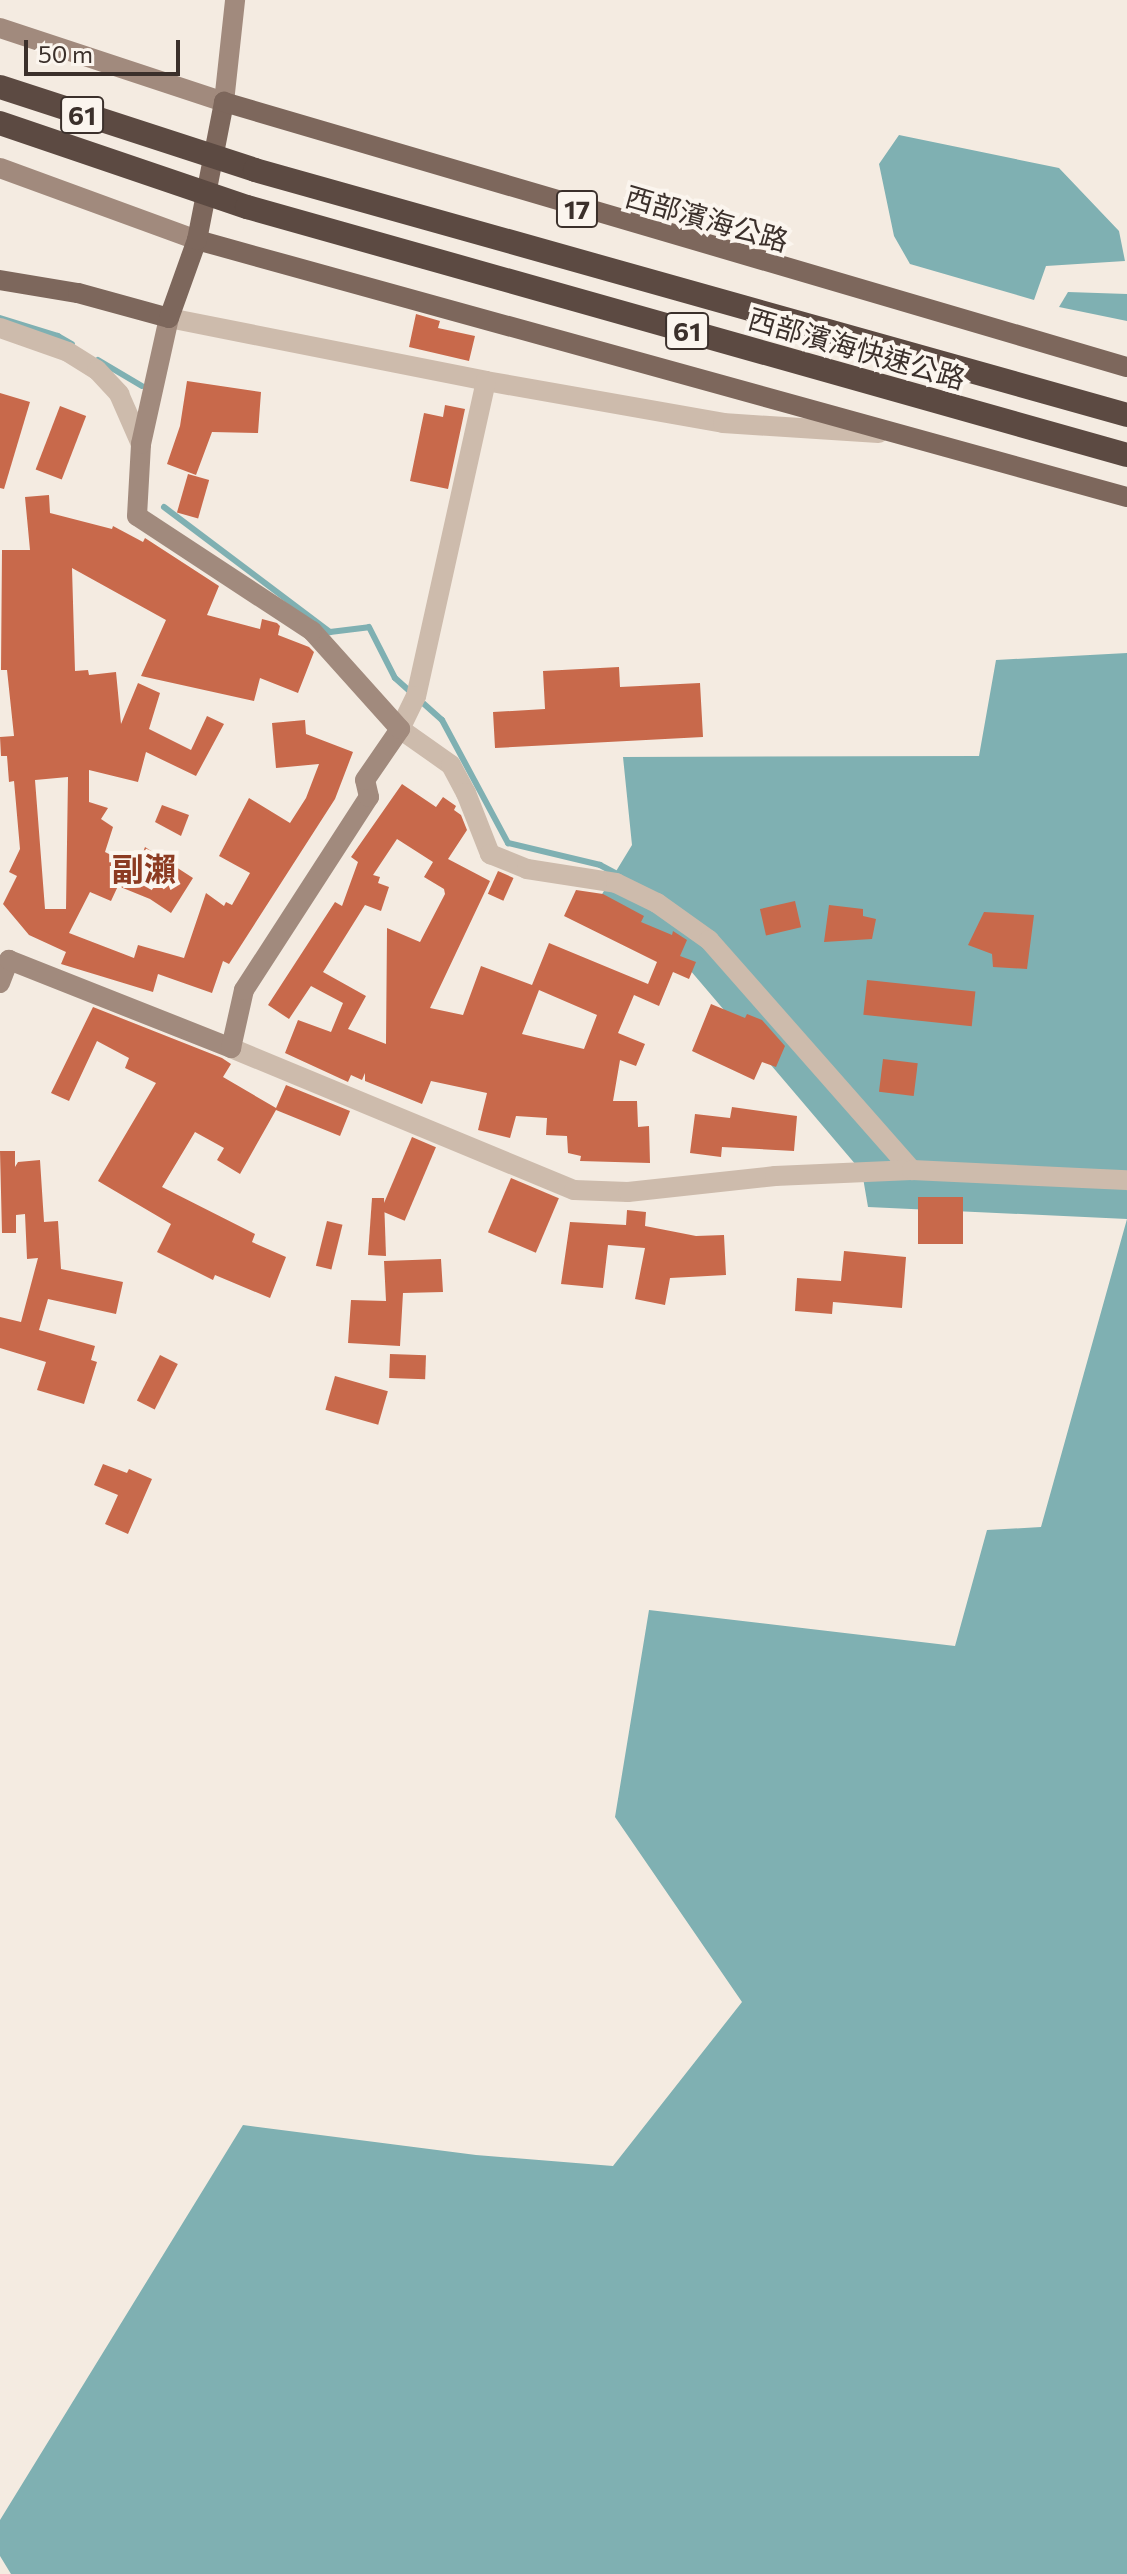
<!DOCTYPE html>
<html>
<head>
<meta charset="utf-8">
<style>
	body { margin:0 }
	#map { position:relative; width:1127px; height:2574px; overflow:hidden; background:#f4ebe1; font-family:Commissioner,"Noto Sans TC",sans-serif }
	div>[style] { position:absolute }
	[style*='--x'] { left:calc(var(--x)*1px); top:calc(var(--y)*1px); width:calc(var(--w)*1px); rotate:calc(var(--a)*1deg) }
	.water>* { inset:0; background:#7fb0b2 }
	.stream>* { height:6px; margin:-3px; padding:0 3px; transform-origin:3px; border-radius:3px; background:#7fb0b2 }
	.building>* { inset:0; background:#c8694b; transform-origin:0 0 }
	.street>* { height:20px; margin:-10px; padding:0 10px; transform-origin:10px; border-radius:10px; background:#cdbbac }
	.secondary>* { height:20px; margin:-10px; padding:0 10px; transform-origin:10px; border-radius:10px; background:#a18a7d }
	.primary>* { height:20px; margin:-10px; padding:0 10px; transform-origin:10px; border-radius:10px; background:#7d675c }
	.highway>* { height:24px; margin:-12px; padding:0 12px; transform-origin:12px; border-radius:12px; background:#5c4a42 }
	span { translate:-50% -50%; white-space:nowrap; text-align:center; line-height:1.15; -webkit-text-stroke:8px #fbf5ee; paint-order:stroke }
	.shield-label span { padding:2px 6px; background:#fbf5ee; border:2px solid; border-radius:6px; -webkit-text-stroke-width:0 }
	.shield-label { font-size:26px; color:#3b302b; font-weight:700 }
	.street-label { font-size:28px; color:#3b302b }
	.quarter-label { font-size:32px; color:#8c3b22; font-weight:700 }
	.scale { position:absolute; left:24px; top:40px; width:156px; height:36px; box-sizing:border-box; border:4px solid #3b302b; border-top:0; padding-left:10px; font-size:24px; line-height:28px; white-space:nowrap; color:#3b302b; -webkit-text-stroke:6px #fbf5ee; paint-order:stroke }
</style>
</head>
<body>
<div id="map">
	<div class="water">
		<div style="clip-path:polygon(899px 135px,1059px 168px,1119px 231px,1125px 261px,1046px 266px,1034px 300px,910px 264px,894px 236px,879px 164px)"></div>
		<div style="clip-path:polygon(1068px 292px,1127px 294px,1127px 321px,1059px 307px)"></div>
		<div style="clip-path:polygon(1127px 653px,1127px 2574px,11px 2574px,0 2556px,0 2520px,243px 2125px,476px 2155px,613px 2166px,742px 2002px,615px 1817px,649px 1610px,955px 1646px,987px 1530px,1041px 1527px,1127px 1219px,868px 1207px,862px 1172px,684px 963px,593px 909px,632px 845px,623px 757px,979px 756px,996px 660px)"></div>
	</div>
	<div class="stream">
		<div style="--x:0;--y:318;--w:61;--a:17.2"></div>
		<div style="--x:58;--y:336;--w:16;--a:30"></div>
		<div style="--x:98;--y:360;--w:51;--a:30.6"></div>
		<div style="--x:164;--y:507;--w:208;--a:37"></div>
		<div style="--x:330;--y:632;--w:39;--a:-7"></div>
		<div style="--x:369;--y:627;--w:57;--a:63"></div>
		<div style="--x:395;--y:678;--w:63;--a:41.8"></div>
		<div style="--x:442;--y:720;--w:140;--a:61.8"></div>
		<div style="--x:508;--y:843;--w:95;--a:13.4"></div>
		<div style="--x:600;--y:865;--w:24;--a:28"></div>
	</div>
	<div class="building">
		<div style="clip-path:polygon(416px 314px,440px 321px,438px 328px,475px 336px,469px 361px,409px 347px)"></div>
		<div style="clip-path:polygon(187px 381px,261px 392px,258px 433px,212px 432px,196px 475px,167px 464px,180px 426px)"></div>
		<div style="clip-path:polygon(0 393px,30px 402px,4px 489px,0 488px)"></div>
		<div style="clip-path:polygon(445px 405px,465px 409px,448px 489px,410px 481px,424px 413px,443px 417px)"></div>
		<div style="left:60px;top:406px;width:28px;height:68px;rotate:21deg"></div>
		<div style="left:188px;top:474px;width:22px;height:40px;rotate:16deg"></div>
		<div style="clip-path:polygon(evenodd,49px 495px,50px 513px,112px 529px,113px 526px,143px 542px,145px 538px,219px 586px,207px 615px,260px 629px,262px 619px,277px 623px,280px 626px,278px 635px,309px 647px,314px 652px,298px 693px,260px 678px,254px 701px,141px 676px,166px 620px,72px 568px,75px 671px,88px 670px,89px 675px,116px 672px,121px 724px,138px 683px,160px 693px,149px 729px,191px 750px,207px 716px,224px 724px,196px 776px,146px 752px,138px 782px,89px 770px,89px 802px,108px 808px,101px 819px,113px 827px,105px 852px,137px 868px,145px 847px,193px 878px,171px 913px,150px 899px,118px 886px,111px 901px,90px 892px,69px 933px,134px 958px,138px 945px,184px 958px,206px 893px,224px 906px,226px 902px,232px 905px,250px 873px,219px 856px,249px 798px,290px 823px,306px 798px,319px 764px,276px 768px,272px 723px,305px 720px,306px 734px,353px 752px,335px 799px,229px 964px,223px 961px,212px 993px,158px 974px,153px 992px,61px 964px,66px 952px,29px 935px,3px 904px,17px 876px,9px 872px,20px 849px,14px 781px,9px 782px,7px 756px,1px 756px,0 737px,14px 736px,7px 670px,1px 670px,2px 550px,30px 550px,25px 497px,49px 495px,68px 777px,66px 909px,45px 909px,35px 780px,68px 777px)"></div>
		<div style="clip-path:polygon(619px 667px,620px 687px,700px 683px,703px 737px,495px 748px,493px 712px,545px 709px,543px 671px)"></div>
		<div style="clip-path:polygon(evenodd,402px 784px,436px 807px,443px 797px,456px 806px,454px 810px,461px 815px,467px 830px,448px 859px,490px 881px,430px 1008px,463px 1015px,481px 966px,532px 985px,549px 943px,648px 984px,657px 962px,564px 916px,576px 890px,603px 894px,644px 916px,641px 922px,672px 935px,673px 931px,687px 940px,680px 956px,696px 962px,689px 979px,673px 972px,659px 1006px,634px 995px,618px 1033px,645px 1044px,636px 1066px,620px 1060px,613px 1101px,637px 1101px,638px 1127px,649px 1126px,650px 1163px,580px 1161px,581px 1156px,568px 1153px,567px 1136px,546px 1135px,547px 1118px,516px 1116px,510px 1138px,478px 1130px,487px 1093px,431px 1081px,422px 1104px,365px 1081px,365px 1073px,362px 1080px,351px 1075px,348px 1082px,285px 1053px,298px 1020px,331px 1032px,343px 1003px,311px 986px,289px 1019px,268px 1005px,335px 902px,342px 906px,358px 862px,351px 857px,402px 784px,397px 839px,433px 862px,424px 877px,444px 889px,445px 894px,420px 942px,387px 928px,386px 1044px,348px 1029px,366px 996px,323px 972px,365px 905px,381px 911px,389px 887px,378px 883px,380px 877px,373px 875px,397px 839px,402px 784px,539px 990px,597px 1015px,584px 1049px,522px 1034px,539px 990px)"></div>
		<div style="clip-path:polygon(162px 805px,189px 815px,181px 836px,155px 822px)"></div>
		<div style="left:498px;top:871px;width:17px;height:25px;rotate:24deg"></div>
		<div style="left:795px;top:901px;width:27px;height:36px;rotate:77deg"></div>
		<div style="clip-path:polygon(829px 905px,863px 909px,863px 916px,876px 919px,872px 939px,824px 942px)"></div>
		<div style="clip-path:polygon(984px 912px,1034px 915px,1027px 969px,993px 967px,992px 954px,968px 945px)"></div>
		<div style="left:867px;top:980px;width:109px;height:35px;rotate:6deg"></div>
		<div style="clip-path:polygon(711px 1004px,745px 1018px,747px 1014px,762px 1020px,785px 1046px,776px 1067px,762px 1062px,754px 1080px,692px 1051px)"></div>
		<div style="clip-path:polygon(93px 1007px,222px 1058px,231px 1064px,223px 1077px,276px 1108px,286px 1085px,350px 1111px,340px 1136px,276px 1110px,240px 1174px,217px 1160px,224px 1148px,195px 1132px,162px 1187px,255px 1234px,252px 1242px,286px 1257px,270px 1298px,215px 1275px,213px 1280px,157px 1252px,171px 1224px,98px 1181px,156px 1083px,125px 1068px,129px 1058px,97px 1041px,69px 1101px,51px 1093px)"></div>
		<div style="left:883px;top:1059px;width:35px;height:33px;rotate:7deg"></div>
		<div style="clip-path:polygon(732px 1107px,797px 1116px,794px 1151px,722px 1147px,721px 1157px,690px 1153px,695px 1114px,730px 1118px)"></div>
		<div style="left:412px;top:1137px;width:26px;height:80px;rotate:23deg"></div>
		<div style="clip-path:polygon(0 1151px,15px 1151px,15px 1167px,18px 1162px,40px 1160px,44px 1222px,58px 1221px,61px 1269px,123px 1282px,116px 1314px,48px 1299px,39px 1330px,95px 1346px,91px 1360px,97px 1362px,84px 1404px,37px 1390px,46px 1362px,0 1348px,0 1317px,21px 1322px,38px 1258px,27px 1259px,25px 1214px,16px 1215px,16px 1233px,2px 1233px)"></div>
		<div style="left:511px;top:1178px;width:52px;height:59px;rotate:23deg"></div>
		<div style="left:918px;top:1197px;width:45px;height:47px"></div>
		<div style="clip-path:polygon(372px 1198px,384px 1198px,386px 1256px,368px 1255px)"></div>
		<div style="clip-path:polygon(627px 1210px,646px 1212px,645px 1226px,696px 1236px,724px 1235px,726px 1275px,670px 1278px,665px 1305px,635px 1299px,645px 1248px,608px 1245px,603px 1288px,561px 1284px,570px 1222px,626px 1225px)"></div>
		<div style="left:327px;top:1221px;width:16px;height:46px;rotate:14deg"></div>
		<div style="clip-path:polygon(844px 1251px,906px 1257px,902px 1308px,833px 1302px,832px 1314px,795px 1311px,797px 1278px,841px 1281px)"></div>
		<div style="clip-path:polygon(441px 1259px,443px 1292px,403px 1293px,400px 1346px,348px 1343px,351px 1300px,386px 1301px,384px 1261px)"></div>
		<div style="left:390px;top:1354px;width:36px;height:24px;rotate:2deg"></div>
		<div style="left:160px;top:1355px;width:20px;height:51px;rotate:27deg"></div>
		<div style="left:335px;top:1376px;width:55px;height:35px;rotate:16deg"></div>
		<div style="clip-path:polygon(103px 1464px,127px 1473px,129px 1469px,152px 1479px,128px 1534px,105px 1524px,118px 1495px,94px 1485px)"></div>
	</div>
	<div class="street">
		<div style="--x:169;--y:318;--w:323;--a:11.2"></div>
		<div style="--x:486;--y:381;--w:241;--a:10"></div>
		<div style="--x:723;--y:423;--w:156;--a:3.7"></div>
		<div style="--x:0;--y:328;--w:72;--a:19.4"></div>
		<div style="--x:68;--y:352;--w:34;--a:32"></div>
		<div style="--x:97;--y:370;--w:33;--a:47"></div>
		<div style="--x:119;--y:394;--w:55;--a:66.3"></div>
		<div style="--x:486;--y:381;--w:323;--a:102.5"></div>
		<div style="--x:416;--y:696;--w:37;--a:116"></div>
		<div style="--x:400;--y:729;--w:62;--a:35.2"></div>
		<div style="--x:451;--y:765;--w:32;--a:62"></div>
		<div style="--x:466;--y:793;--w:66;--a:68.5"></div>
		<div style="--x:490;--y:854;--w:40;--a:22"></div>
		<div style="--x:527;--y:869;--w:90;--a:8.9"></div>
		<div style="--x:616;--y:883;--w:46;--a:26"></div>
		<div style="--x:657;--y:903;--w:64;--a:35.4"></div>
		<div style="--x:709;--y:940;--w:307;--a:48.6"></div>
		<div style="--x:231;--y:1048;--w:371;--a:22.5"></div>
		<div style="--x:574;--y:1190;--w:54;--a:2.1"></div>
		<div style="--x:628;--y:1192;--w:148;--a:-6.2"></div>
		<div style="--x:775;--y:1176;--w:137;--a:-2.5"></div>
		<div style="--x:912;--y:1170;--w:215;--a:2.7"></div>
	</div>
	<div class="secondary">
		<div style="--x:0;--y:28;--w:236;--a:18.3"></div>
		<div style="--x:224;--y:102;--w:103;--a:-83.8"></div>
		<div style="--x:0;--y:168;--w:210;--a:20.1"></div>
		<div style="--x:0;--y:983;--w:25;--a:-69"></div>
		<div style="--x:9;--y:960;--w:239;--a:21.6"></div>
		<div style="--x:231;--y:1048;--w:59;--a:-77.4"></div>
		<div style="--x:244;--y:990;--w:230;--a:-57.1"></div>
		<div style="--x:369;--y:797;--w:17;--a:-103"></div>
		<div style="--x:365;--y:780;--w:62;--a:-55.5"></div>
		<div style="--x:400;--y:729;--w:132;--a:-131.9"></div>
		<div style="--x:312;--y:631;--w:209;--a:-146.7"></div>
		<div style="--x:137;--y:516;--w:72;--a:-86.8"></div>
		<div style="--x:141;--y:444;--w:129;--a:-77.5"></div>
	</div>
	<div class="primary">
		<div style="--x:197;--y:240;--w:965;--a:15.45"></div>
		<div style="--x:0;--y:280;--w:79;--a:9.5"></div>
		<div style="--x:78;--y:293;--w:94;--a:15.4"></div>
		<div style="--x:169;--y:318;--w:83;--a:-70.3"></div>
		<div style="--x:197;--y:240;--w:141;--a:-78.9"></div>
		<div style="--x:224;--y:102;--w:941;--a:16.36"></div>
	</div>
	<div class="highway">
		<div style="--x:0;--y:87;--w:268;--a:18"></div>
		<div style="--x:255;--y:170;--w:906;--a:15.69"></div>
		<div style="--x:0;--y:123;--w:261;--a:18.8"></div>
		<div style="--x:247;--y:207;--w:914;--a:15.74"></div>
	</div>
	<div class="shield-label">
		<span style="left:82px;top:115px">61</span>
		<span style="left:577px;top:209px">17</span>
		<span style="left:687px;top:331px">61</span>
	</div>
	<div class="street-label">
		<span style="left:707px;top:218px;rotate:16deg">西部濱海公路</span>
		<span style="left:857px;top:348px;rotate:16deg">西部濱海快速公路</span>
	</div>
	<div class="quarter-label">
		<span style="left:144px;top:868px">副瀨</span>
	</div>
	<div class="scale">50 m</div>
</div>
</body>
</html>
